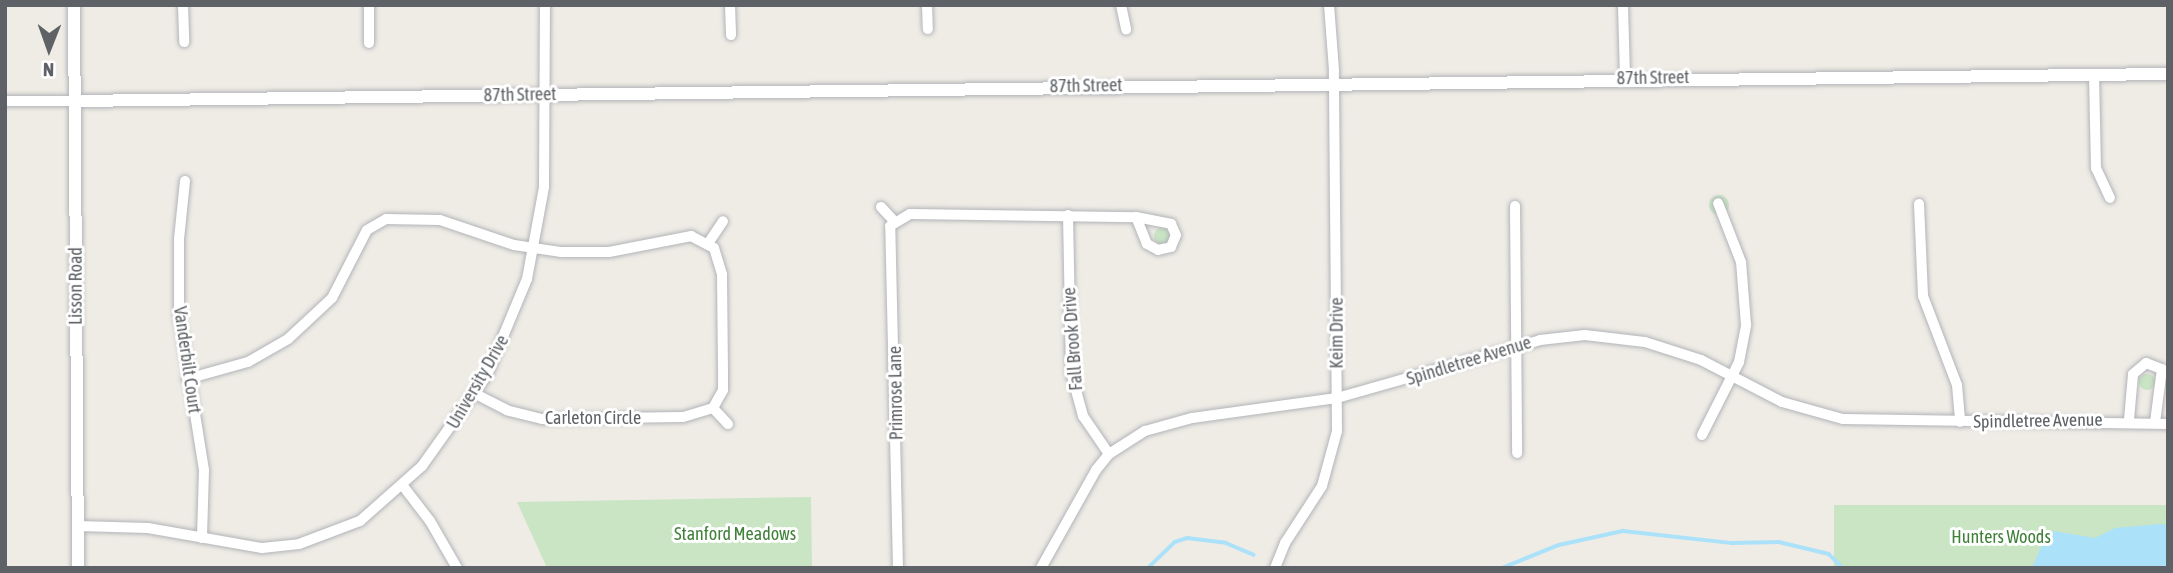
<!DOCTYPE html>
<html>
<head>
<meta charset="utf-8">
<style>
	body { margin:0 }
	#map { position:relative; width:2173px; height:573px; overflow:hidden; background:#efece6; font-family:"Asap Condensed",sans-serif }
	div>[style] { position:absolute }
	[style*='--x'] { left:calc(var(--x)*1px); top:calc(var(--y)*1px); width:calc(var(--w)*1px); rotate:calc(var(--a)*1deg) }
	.green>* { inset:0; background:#c9e5c4; transform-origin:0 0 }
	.round { border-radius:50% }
	.water>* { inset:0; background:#abe2fa }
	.stream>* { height:3.5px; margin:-1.75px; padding:0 1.75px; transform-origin:1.75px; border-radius:1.75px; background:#abe2fa }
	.roads { filter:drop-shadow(0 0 2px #b1b4b8) drop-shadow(0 0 2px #b1b4b8) }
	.minor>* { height:10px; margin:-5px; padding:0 5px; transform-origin:5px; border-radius:5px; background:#fff }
	.tertiary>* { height:12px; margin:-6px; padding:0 6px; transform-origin:6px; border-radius:6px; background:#fff }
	span { translate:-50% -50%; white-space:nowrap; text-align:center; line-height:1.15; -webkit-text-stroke:6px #fff; paint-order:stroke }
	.street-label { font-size:18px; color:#5e6266 }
	.park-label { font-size:18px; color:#40813a }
	.frame { position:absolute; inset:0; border:7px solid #5e6266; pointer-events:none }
	.north { position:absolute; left:14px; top:14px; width:70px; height:70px; -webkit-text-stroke:5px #fff; paint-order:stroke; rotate:181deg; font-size:19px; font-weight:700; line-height:28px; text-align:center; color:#5e6266 }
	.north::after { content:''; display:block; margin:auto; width:24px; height:32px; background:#5e6266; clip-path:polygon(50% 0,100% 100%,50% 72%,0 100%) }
</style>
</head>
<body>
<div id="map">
	<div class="green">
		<div class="round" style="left:1709px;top:195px;width:20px;height:20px"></div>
		<div class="round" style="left:1154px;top:228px;width:16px;height:16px"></div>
		<div class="round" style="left:2139px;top:374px;width:16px;height:16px"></div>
		<div style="clip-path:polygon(811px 497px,812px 568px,547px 568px,517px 502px)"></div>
		<div style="left:1834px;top:505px;width:334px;height:63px"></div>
	</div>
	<div class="water">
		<div style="clip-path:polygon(2160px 524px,2168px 525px,2168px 568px,2032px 568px,2045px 538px,2053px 531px,2095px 538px,2115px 528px)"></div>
	</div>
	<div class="stream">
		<div style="--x:1148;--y:568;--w:37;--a:-44"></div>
		<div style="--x:1175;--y:542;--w:13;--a:-18"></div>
		<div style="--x:1187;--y:538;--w:39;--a:7"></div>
		<div style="--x:1226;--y:543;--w:30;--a:23"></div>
		<div style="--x:1502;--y:568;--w:61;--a:-22"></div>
		<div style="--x:1559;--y:545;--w:66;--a:-12.3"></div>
		<div style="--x:1623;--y:531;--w:110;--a:6.3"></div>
		<div style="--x:1732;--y:543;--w:47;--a:-1.2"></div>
		<div style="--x:1779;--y:542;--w:51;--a:13.5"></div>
		<div style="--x:1829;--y:554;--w:20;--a:45"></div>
	</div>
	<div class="roads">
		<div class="minor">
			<div style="--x:183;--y:5;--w:37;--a:88"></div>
			<div style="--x:369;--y:5;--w:38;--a:90"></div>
			<div style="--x:730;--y:5;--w:30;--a:88"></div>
			<div style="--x:927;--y:5;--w:24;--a:88"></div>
			<div style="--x:1121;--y:5;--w:25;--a:78"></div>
			<div style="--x:1623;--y:5;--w:73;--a:88.4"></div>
			<div style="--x:2094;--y:74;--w:94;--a:88.8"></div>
			<div style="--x:2096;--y:168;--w:33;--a:65"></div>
			<div style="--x:5;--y:101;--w:70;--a:0"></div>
			<div style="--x:185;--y:181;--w:58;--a:95.9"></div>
			<div style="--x:179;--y:239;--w:75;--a:90"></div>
			<div style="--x:179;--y:314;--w:158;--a:80.9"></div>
			<div style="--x:204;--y:470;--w:68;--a:91.7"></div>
			<div style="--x:1919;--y:204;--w:92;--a:87.5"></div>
			<div style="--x:1923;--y:296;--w:95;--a:69.1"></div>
			<div style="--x:1957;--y:385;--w:37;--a:85"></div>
			<div style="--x:1515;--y:206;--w:247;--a:89.5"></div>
			<div style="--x:881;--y:207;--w:19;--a:47"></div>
			<div style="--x:1068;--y:215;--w:157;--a:88.9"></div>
			<div style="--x:1071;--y:372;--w:46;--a:74.7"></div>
			<div style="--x:1083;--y:416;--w:46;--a:55.6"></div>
			<div style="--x:709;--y:242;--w:25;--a:-56"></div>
			<div style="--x:187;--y:379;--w:63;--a:-15.6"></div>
			<div style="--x:248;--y:362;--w:46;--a:-29.9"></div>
			<div style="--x:288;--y:339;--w:60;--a:-43"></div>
			<div style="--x:332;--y:298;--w:76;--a:-62.8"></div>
			<div style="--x:367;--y:230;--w:22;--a:-30"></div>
			<div style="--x:386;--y:219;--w:54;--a:1.1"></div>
			<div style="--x:440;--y:220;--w:78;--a:18.7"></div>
			<div style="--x:514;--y:245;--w:48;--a:8.5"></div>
			<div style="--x:561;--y:252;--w:48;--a:0"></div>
			<div style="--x:609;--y:252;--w:84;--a:-11"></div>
			<div style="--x:691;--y:236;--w:26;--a:28"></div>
			<div style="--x:714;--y:248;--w:28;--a:73"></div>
			<div style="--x:722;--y:275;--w:98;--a:89.4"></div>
			<div style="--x:723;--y:373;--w:17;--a:90"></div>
			<div style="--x:723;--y:390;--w:21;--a:119"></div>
			<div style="--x:713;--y:408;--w:31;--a:163"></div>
			<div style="--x:683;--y:417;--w:141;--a:179.2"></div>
			<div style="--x:542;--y:419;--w:36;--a:-166"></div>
			<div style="--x:507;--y:410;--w:35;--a:-153"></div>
			<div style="--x:713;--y:408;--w:22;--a:47"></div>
			<div style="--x:2129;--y:420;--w:46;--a:-85"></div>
			<div style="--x:2133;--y:374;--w:17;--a:-40"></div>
			<div style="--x:2146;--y:363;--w:17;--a:21"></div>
			<div style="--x:2162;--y:369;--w:53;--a:97.5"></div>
			<div style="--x:1702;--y:435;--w:82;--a:-63.1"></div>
			<div style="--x:1739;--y:362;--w:38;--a:-79"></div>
			<div style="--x:1746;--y:325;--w:63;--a:-94.5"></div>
			<div style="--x:1741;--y:262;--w:63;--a:-111.3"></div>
			<div style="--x:403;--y:486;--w:44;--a:52.4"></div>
			<div style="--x:430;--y:521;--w:54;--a:60.1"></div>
			<div style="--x:78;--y:526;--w:70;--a:1.6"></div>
			<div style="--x:148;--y:528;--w:116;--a:10"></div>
			<div style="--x:262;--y:548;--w:37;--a:-6"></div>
			<div style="--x:299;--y:544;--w:65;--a:-20.7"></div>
			<div style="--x:360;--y:521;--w:83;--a:-41.6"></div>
			<div style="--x:422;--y:466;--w:112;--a:-54.5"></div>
			<div style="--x:487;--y:375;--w:104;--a:-67.4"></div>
			<div style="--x:527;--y:279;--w:94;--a:-79.5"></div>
			<div style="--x:544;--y:187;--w:182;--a:-89.7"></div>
			<div style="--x:898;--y:568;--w:342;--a:-91.3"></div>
			<div style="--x:890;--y:226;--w:23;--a:-31"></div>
			<div style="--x:910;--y:214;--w:226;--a:0.8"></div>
			<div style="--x:1136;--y:217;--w:36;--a:11"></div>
			<div style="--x:1171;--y:224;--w:12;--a:66"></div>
			<div style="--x:1176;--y:235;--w:13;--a:113"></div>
			<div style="--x:1171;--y:247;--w:13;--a:167"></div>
			<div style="--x:1158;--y:250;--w:13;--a:-151"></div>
			<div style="--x:1147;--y:244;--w:29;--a:-112"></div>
			<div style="--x:1041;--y:568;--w:112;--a:-60.7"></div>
			<div style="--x:1096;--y:470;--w:21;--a:-51"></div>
			<div style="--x:1109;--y:454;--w:43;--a:-32.6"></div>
			<div style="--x:1145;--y:431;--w:49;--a:-15.5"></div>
			<div style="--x:1192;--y:418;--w:146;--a:-7.9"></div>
			<div style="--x:1337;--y:398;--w:211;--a:-15.9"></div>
			<div style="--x:1540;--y:340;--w:45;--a:-6.3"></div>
			<div style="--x:1585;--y:335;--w:60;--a:6.7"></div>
			<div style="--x:1645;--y:342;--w:59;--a:17.8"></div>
			<div style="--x:1701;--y:360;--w:91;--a:27.4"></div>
			<div style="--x:1782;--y:402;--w:63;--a:15.6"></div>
			<div style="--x:1843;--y:419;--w:325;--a:0.9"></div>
			<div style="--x:1275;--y:568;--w:27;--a:-68"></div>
			<div style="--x:1285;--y:543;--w:68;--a:-57"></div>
			<div style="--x:1322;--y:486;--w:57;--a:-74.7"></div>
			<div style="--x:1337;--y:431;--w:361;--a:-90.5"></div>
			<div style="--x:1334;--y:70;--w:65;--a:-94.4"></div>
		</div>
		<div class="tertiary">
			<div style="--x:74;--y:5;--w:563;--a:89.59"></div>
			<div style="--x:75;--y:101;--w:2093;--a:-0.74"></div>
		</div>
	</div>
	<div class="street-label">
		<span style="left:1653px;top:78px;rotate:-1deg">87th Street</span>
		<span style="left:1086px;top:86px;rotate:-1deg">87th Street</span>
		<span style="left:520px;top:95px;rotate:-1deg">87th Street</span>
		<span style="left:76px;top:286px;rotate:-90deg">Lisson Road</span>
		<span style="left:1337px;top:333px;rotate:-90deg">Keim Drive</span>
		<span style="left:1073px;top:339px;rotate:-94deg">Fall Brook Drive</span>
		<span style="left:187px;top:360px;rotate:82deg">Vanderbilt Court</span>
		<span style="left:1469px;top:361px;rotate:-17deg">Spindletree Avenue</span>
		<span style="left:478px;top:382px;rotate:-60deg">University Drive</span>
		<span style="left:896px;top:393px;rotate:-91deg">Primrose Lane</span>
		<span style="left:593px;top:418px">Carleton Circle</span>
		<span style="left:2038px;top:421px;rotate:-1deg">Spindletree Avenue</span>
	</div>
	<div class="park-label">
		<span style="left:735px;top:534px">Stanford Meadows</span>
		<span style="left:2001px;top:537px">Hunters Woods</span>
	</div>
	<div class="frame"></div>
	<div class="north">N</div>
</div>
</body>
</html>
